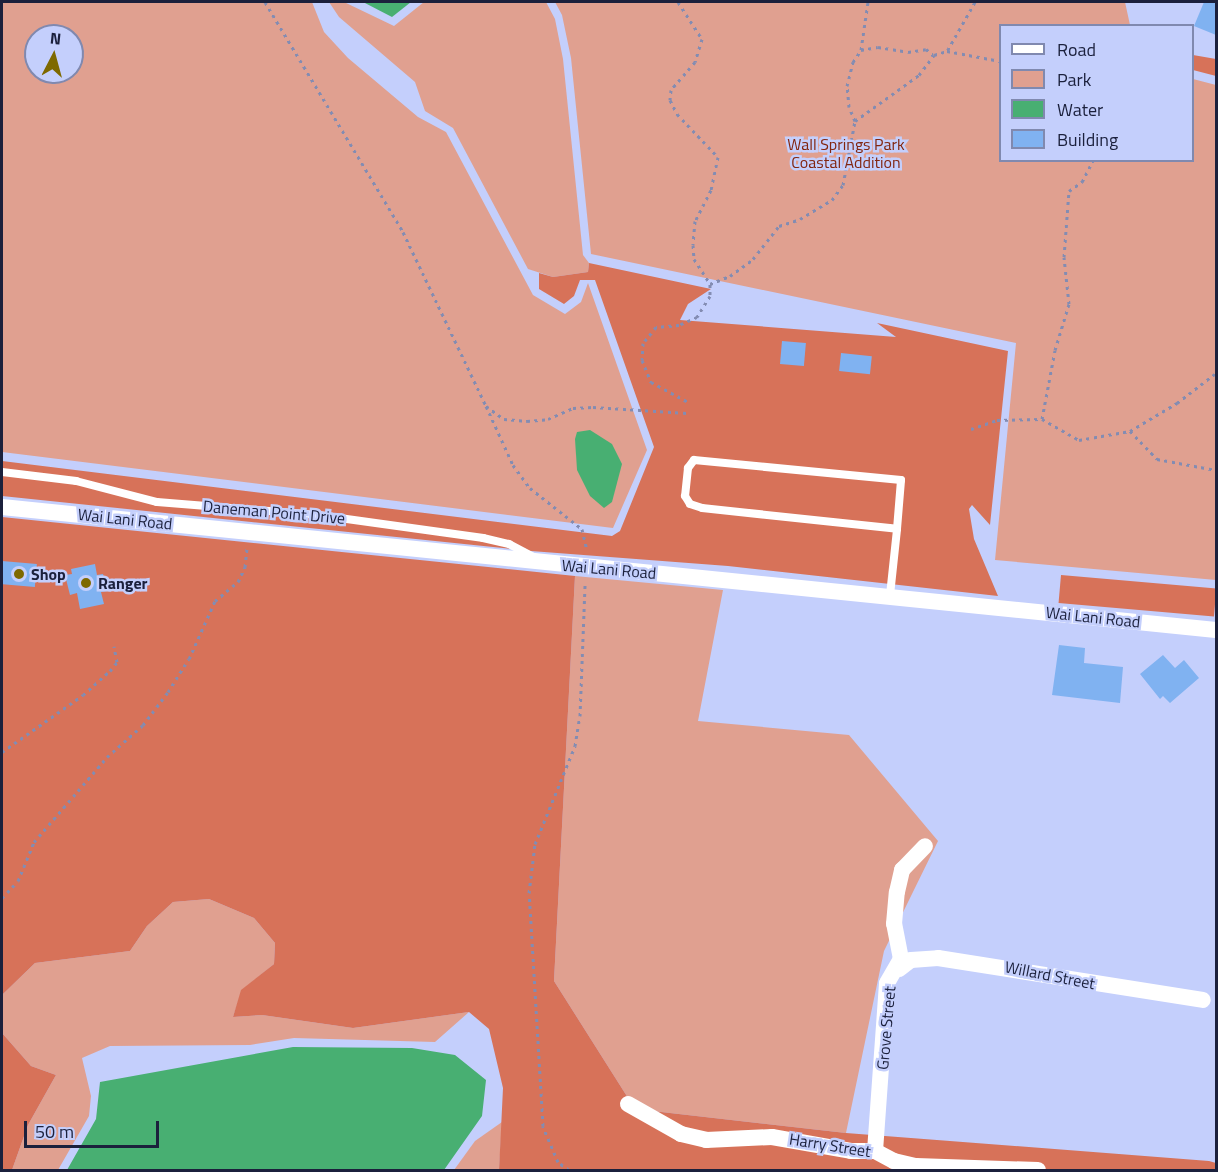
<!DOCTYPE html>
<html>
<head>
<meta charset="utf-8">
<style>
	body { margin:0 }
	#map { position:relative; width:1218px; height:1172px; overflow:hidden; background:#c4cffc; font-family:"Titillium Web",sans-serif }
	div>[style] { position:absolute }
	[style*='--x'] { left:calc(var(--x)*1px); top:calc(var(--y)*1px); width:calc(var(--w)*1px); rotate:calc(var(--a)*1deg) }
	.green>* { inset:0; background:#e0a090 }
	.forest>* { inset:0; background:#d77259; transform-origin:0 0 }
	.water>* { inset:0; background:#48af72 }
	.building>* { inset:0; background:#80b2f1; transform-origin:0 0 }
	.path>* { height:3px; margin-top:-1.5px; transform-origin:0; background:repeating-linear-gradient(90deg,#838cb2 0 3px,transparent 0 7.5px) }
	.lane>* { height:8px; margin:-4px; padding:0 4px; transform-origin:4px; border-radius:4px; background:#fff }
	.street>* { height:16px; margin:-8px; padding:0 8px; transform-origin:8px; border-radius:8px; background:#fff }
	.dots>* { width:16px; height:16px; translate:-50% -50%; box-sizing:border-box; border:3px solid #c4cffc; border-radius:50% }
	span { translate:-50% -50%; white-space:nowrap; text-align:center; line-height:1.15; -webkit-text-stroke:5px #c4cffc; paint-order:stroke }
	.park-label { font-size:16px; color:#822610 }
	.street-label { font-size:16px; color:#1b203c }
	.poi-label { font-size:16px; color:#1b203c; font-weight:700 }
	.left { translate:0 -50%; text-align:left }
	.frame { position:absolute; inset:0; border:3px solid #1b203c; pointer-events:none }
	.legend { position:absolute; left:999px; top:24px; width:195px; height:138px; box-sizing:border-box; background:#c4cffc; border:2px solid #8089af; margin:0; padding:8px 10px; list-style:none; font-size:18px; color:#1b203c }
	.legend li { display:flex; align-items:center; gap:12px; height:30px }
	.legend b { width:30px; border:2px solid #8089af }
	.north { position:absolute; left:24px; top:24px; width:60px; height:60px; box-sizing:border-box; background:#c4cffc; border:2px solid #8089af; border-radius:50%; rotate:6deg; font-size:16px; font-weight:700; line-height:24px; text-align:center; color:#1b203c }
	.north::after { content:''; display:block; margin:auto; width:21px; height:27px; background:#7e6900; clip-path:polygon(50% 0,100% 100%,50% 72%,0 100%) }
	.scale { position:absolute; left:24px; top:1121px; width:135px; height:27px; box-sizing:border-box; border:3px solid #1b203c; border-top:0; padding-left:8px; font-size:18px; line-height:21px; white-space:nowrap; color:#1b203c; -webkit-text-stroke:4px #c4cffc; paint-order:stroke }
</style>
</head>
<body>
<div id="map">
	<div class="green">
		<div style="clip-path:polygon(evenodd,2px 2px,312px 2px,324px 32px,348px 58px,418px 117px,446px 132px,533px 295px,565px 314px,581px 302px,588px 283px,647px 450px,613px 528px,2px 452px,2px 2px,36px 36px,72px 36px,72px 72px,36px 72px,36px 36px)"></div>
		<div style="clip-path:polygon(329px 2px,344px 2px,394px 26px,424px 2px,546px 2px,555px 19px,563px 59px,583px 255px,589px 263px,588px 272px,553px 277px,528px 269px,453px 128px,425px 111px,415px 82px,339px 17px)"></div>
		<div style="clip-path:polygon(555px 2px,1125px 2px,1130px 25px,1000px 26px,1000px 160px,1192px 160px,1193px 79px,1216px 85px,1216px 580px,995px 560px,1016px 343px,591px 254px,571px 58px,562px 15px)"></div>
		<div style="clip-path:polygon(575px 576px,723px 590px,698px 721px,849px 735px,938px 841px,884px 951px,846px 1133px,635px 1109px,554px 981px)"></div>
		<div style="clip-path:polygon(209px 899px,254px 918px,275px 943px,274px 964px,242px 990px,233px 1017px,262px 1015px,353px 1028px,469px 1012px,435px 1042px,294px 1038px,250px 1045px,110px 1046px,82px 1058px,91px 1096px,89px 1116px,58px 1170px,12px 1170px,28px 1125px,56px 1075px,31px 1066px,2px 1033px,2px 995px,35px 963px,130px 951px,147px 926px,173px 902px)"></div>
		<div style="clip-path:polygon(502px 1122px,499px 1170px,454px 1170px,475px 1141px)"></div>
	</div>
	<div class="forest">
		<div style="clip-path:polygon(1193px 55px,1216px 59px,1216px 76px,1193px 70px)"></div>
		<div style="clip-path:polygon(589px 263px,711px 289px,688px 304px,680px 320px,896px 337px,877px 323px,1008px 351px,990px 525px,972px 505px,969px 509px,974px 539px,998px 596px,728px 566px,531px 551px,2px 496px,2px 461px,612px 536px,620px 531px,654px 447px,595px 280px,580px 280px,574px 296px,564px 304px,539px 289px,539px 273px,553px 277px,588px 272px)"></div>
		<div style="clip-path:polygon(2px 517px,575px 576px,554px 981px,635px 1109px,846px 1133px,1209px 1161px,1216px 1163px,1216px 1170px,499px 1170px,503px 1088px,489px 1029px,469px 1012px,353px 1028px,262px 1015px,233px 1017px,241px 990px,274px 964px,275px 943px,254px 918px,209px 899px,173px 902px,147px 926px,130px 951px,35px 963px,2px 995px)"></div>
		<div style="left:1061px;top:575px;width:156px;height:28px;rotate:5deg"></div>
		<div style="clip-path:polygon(2px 1033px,31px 1066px,56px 1075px,28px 1125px,12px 1170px,2px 1170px)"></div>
	</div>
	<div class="water">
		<div style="clip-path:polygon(363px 2px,411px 2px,392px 17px)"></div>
		<div style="clip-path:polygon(590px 430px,612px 444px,622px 464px,612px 502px,604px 508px,590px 496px,577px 470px,575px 439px,577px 432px)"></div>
		<div style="clip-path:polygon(293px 1047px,412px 1048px,455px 1055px,486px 1080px,482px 1116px,444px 1170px,67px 1170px,96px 1119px,100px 1082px)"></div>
	</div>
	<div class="building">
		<div style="clip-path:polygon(1204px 2px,1216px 2px,1216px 35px,1194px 26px)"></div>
		<div style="left:782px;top:341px;width:24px;height:23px;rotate:5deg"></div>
		<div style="left:841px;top:353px;width:31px;height:18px;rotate:6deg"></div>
		<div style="left:2px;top:561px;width:35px;height:23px;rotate:5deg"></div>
		<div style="clip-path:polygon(95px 564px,97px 575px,103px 574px,107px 591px,101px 592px,104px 604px,80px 609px,77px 593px,70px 595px,65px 575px,72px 574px,71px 569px)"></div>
		<div style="clip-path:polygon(1059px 645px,1085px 648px,1084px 663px,1123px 667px,1120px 703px,1052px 695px)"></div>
		<div style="clip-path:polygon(1163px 655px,1175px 668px,1184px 660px,1199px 678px,1170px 703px,1163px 696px,1160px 699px,1140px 674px)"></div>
	</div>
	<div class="path">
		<div style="--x:265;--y:2;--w:268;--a:59"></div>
		<div style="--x:403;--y:232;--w:193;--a:64.5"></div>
		<div style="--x:486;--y:406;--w:22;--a:36"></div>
		<div style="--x:504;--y:419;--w:23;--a:5"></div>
		<div style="--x:527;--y:421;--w:21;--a:-5"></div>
		<div style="--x:548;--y:419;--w:27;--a:-24"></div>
		<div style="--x:573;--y:408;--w:20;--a:-3"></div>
		<div style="--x:593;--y:407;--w:94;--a:3.7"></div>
		<div style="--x:678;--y:2;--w:44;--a:57"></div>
		<div style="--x:702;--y:39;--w:24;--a:107"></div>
		<div style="--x:695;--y:62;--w:37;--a:131"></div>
		<div style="--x:671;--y:90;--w:10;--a:96"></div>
		<div style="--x:670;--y:100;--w:16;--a:63"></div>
		<div style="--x:677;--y:114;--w:59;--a:46.4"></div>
		<div style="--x:718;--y:157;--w:34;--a:102"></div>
		<div style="--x:711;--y:190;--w:35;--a:117"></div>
		<div style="--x:695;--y:221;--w:24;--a:95"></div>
		<div style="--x:693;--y:245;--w:14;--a:86"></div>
		<div style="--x:694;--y:259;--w:30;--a:57"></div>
		<div style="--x:710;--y:284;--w:12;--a:90"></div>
		<div style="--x:710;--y:296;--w:25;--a:122"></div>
		<div style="--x:697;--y:317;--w:20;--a:156"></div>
		<div style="--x:679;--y:325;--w:23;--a:175"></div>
		<div style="--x:656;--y:327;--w:21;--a:129"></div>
		<div style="--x:643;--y:343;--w:17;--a:93"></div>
		<div style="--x:642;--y:360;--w:24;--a:68"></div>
		<div style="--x:651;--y:382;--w:44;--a:28.3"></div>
		<div style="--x:975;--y:2;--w:56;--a:119.7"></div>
		<div style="--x:947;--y:51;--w:54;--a:10.7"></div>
		<div style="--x:861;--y:50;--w:49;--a:-81.7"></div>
		<div style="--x:855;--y:121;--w:15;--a:-113"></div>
		<div style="--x:849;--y:107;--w:21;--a:-95"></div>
		<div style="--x:847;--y:86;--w:25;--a:-76"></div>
		<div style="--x:853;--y:62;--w:14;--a:-56"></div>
		<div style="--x:861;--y:50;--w:17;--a:-10"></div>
		<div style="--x:878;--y:47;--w:30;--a:9"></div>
		<div style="--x:908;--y:52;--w:18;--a:-9"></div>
		<div style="--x:926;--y:49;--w:9;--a:41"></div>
		<div style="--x:710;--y:284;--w:22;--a:-22"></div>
		<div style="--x:730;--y:276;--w:29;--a:-36"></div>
		<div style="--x:753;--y:259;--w:42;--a:-51.8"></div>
		<div style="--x:779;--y:226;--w:22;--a:-18"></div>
		<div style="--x:800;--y:219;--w:37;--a:-31"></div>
		<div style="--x:832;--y:200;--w:19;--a:-54"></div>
		<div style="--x:843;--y:185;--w:65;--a:-79.4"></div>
		<div style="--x:855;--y:121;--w:79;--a:-35.7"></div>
		<div style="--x:919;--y:75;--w:25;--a:-53"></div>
		<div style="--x:934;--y:55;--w:14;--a:-17"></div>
		<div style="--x:486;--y:406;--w:65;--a:65.4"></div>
		<div style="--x:513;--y:465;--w:29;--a:54"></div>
		<div style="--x:530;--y:488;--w:66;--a:38.3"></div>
		<div style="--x:582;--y:529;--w:22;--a:77"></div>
		<div style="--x:1042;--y:419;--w:43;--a:29.6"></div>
		<div style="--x:1079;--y:440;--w:52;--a:-10"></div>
		<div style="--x:1130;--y:431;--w:55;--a:-30.8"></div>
		<div style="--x:1177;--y:403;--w:49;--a:-37.6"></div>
		<div style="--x:971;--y:429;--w:28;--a:-19"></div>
		<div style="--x:997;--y:420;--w:45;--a:-1.3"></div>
		<div style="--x:1042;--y:419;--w:70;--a:-79.3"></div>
		<div style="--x:1055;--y:350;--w:48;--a:-73.1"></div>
		<div style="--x:1069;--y:304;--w:47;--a:-96.1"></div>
		<div style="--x:1064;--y:257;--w:66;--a:-85.7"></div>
		<div style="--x:1069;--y:191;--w:16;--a:-35"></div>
		<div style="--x:1082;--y:182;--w:25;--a:-63"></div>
		<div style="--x:1130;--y:431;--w:39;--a:46"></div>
		<div style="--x:1157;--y:459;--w:60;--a:10.6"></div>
		<div style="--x:2;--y:752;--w:99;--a:-35.1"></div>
		<div style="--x:83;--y:695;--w:36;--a:-42"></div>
		<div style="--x:110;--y:671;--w:11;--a:-52"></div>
		<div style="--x:117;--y:662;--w:16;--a:-101"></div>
		<div style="--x:2;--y:898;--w:23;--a:-47"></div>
		<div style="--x:18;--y:881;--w:42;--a:-67.7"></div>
		<div style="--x:34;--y:842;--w:112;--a:-49.3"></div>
		<div style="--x:107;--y:757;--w:48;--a:-41.6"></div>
		<div style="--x:143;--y:725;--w:41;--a:-52.9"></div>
		<div style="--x:168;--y:692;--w:39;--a:-58"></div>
		<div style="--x:189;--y:659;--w:64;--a:-65.9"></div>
		<div style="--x:215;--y:601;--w:30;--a:-40"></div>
		<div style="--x:238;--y:582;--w:17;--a:-65"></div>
		<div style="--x:245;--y:567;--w:19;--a:-84"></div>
		<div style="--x:569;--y:1170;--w:14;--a:-144"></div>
		<div style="--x:558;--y:1162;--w:39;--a:-113"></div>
		<div style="--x:543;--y:1126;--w:233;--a:-93.4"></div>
		<div style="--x:529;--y:893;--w:49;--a:-83"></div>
		<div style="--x:535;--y:844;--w:106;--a:-67.8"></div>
		<div style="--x:575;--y:746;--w:30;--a:-81"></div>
		<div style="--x:580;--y:716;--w:132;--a:-87.8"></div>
	</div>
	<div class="lane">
		<div style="--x:2;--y:472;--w:75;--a:6.9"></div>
		<div style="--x:76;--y:481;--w:84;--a:14.5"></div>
		<div style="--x:157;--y:502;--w:162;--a:4.6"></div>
		<div style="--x:318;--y:515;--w:167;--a:7.9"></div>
		<div style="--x:483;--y:538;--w:27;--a:13"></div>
		<div style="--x:509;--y:544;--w:30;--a:28"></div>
		<div style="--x:890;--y:595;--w:66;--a:-83.9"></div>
		<div style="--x:897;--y:529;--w:49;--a:-85.3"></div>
		<div style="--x:901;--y:480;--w:208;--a:-174.5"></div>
		<div style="--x:694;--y:460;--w:10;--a:127"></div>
		<div style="--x:688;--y:468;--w:28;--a:96"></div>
		<div style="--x:685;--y:496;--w:9;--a:58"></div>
		<div style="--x:690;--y:504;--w:13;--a:18"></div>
		<div style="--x:702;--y:508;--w:196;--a:6.1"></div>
	</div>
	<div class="street">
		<div style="--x:2;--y:507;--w:1220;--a:5.79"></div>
		<div style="--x:899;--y:969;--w:15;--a:-37"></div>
		<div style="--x:911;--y:960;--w:27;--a:-4"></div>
		<div style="--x:938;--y:958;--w:268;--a:9"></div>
		<div style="--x:628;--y:1104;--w:61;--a:29.5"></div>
		<div style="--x:681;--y:1134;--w:26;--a:13"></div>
		<div style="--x:706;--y:1140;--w:66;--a:-2.6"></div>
		<div style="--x:772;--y:1137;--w:80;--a:10"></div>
		<div style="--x:851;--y:1151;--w:24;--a:0"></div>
		<div style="--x:875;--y:1151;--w:21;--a:28"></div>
		<div style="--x:894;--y:1161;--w:23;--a:13"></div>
		<div style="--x:916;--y:1166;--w:122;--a:1.9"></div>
		<div style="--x:875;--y:1151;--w:168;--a:-85.9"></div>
		<div style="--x:887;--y:983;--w:28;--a:-60"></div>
		<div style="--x:901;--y:959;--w:36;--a:-101"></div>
		<div style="--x:894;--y:924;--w:32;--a:-85"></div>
		<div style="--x:897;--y:892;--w:23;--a:-77"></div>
		<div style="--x:902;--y:870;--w:33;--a:-46"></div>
	</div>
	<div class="dots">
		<div style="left:19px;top:574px;background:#7e6900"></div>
		<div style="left:86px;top:583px;background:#7e6900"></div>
	</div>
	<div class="park-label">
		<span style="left:846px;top:153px">Wall Springs Park<br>Coastal Addition</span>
	</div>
	<div class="street-label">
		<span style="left:274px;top:512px;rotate:5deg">Daneman Point Drive</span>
		<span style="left:125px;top:519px;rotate:6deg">Wai Lani Road</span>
		<span style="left:609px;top:569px;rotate:5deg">Wai Lani Road</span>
		<span style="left:1093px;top:617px;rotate:6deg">Wai Lani Road</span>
		<span style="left:1050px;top:975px;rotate:11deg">Willard Street</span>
		<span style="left:886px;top:1028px;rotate:-85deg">Grove Street</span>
		<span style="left:830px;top:1145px;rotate:9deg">Harry Street</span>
	</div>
	<div class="poi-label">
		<span class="left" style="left:31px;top:574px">Shop</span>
		<span class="left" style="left:98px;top:583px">Ranger</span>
	</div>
	<div class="frame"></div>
	<ul class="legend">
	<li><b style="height:8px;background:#fff"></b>Road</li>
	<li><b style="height:16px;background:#e0a090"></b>Park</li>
	<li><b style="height:16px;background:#48af72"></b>Water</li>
	<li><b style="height:16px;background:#80b2f1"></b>Building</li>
	</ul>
	<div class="north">N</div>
	<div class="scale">50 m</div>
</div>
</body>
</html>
